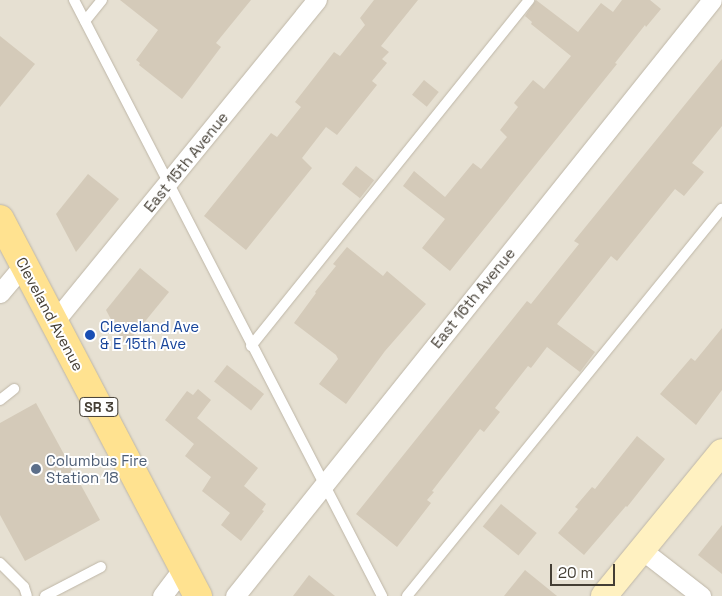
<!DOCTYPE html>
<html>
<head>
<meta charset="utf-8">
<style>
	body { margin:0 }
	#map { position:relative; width:722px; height:596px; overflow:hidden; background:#f2eee4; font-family:"Space Grotesk",sans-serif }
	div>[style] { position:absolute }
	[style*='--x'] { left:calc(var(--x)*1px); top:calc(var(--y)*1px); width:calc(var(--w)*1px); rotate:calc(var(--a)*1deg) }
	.residential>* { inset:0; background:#e6e0d2; transform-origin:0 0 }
	.building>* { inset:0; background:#d4cab9; transform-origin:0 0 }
	.roads { filter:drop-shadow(0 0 1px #beb6a7) drop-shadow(0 0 1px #beb6a7) }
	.lane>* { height:10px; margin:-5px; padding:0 5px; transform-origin:5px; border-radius:5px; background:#fff }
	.street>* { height:19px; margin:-9.5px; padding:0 9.5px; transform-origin:9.5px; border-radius:9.5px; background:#fff }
	.secondary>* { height:26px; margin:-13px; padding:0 13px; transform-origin:13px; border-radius:13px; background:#fff1c1 }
	.primary>* { height:28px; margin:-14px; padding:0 14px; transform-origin:14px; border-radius:14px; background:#ffe290 }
	.dots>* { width:14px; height:14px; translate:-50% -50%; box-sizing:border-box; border:2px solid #fff; border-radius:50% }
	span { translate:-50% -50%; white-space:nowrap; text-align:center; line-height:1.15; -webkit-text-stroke:4px #fff; paint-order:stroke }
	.shield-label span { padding:1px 4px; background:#fff; border:1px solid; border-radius:4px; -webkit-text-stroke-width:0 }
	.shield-label { font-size:14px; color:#443e34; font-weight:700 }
	.street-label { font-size:15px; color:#443e34 }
	.transit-label { font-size:15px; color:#164399 }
	.left { translate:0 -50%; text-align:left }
	.service-label { font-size:15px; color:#4e5e75 }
	.scale { position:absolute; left:550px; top:564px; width:65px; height:22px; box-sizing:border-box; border:2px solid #443e34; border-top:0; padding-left:6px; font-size:15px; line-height:18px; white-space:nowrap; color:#443e34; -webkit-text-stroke:4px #fff; paint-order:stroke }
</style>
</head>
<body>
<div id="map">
	<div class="residential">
		<div style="left:0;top:0;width:722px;height:596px"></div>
	</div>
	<div class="building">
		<div style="clip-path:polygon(120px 0,251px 0,216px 43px,221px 47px,182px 99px,139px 65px,140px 63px,136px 60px,158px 30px)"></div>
		<div style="clip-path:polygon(374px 0,418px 0,381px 46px,389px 52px,382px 59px,387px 63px,372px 81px,377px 85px,337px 135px,326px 127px,302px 158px,312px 168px,246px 250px,204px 216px,271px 133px,277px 137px,301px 107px,295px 102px,334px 52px,340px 56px,365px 25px,360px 18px)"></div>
		<div style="clip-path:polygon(536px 0,578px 32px,601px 3px,613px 12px,622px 0,650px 0,661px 9px,646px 27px,645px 25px,615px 63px,617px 64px,450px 271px,422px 248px,445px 219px,403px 186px,414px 171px,445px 197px,473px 163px,481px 169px,507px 137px,500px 130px,518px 107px,514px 103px,533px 80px,544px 89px,571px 56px,531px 24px,532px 22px,525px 16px)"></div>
		<div style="clip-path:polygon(0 36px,35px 64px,0 107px)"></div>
		<div style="clip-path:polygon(722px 59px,722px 126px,692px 163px,704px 172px,684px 196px,675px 189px,617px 261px,611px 256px,557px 324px,595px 352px,580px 372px,547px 347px,531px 368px,528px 366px,495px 408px,500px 412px,484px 432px,480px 429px,432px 491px,434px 492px,427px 500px,431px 503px,397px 547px,356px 514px,527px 301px,531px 304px,579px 244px,574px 241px)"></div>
		<div style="left:424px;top:80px;width:19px;height:19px;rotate:39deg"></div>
		<div style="left:356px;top:166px;width:23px;height:23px;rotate:38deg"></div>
		<div style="clip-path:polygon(88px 174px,119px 199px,76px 252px,56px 214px)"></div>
		<div style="clip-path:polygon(347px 247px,383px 276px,387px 271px,426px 304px,385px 351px,346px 404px,319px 384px,338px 359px,336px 355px,294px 323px,316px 293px,315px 292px,336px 266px,333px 264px)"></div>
		<div style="clip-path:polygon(140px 268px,169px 292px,125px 346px,106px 310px)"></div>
		<div style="clip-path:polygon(722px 328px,722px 390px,696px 425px,660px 394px,691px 358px,695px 361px)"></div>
		<div style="left:227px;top:365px;width:47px;height:21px;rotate:38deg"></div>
		<div style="clip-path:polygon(198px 389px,211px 400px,197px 418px,258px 468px,244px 486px,266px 504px,262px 510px,264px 511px,241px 541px,221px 525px,230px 513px,202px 491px,211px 477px,185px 456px,194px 444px,165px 420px,187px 391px,193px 395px)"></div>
		<div style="clip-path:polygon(36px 403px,100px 520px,25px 561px,0 515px,0 423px)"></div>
		<div style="clip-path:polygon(637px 436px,665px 459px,627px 507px,626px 506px,584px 555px,558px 533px,578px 509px,575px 507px,592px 487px,595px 489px)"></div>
		<div style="left:501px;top:504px;width:46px;height:29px;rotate:39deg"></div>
		<div style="clip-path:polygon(722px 525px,722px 574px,698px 555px)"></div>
		<div style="clip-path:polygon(525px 570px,557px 596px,504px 596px)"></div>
		<div style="clip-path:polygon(309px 575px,335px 596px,293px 596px)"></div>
	</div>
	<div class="roads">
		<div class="lane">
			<div style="--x:74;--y:0;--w:671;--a:62.67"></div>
			<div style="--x:85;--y:21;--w:27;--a:-51"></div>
			<div style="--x:251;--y:346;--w:444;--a:-51.2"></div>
			<div style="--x:0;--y:400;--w:18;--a:-38"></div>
			<div style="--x:0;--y:563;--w:34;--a:45"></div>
			<div style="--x:24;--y:587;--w:9;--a:72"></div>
			<div style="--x:45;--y:596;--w:63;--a:-27.4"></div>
			<div style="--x:407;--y:596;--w:499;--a:-50.9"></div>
		</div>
		<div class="street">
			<div style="--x:0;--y:293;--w:38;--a:-50"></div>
			<div style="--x:54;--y:322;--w:416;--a:-50.8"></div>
			<div style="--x:642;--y:550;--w:75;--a:37.9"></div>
			<div style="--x:162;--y:596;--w:35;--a:-53"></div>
			<div style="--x:235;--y:596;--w:763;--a:-51.33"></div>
		</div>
		<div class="secondary">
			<div style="--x:604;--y:596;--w:186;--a:-50.7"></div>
		</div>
		<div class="primary">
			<div style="--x:0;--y:219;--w:426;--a:62.3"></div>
		</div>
	</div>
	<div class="dots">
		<div style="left:90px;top:335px;background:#1a4fb4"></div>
		<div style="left:36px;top:469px;background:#5c6f8a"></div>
	</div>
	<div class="shield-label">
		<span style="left:99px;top:407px">SR 3</span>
	</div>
	<div class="street-label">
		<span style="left:186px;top:162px;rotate:-51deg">East 15th Avenue</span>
		<span style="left:473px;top:298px;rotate:-51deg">East 16th Avenue</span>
		<span style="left:50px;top:314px;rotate:62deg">Cleveland Avenue</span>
	</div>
	<div class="transit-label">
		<span class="left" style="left:100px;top:335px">Cleveland Ave<br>&amp; E 15th Ave</span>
	</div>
	<div class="service-label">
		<span class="left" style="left:46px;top:469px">Columbus Fire<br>Station 18</span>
	</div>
	<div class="scale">20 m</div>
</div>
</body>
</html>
